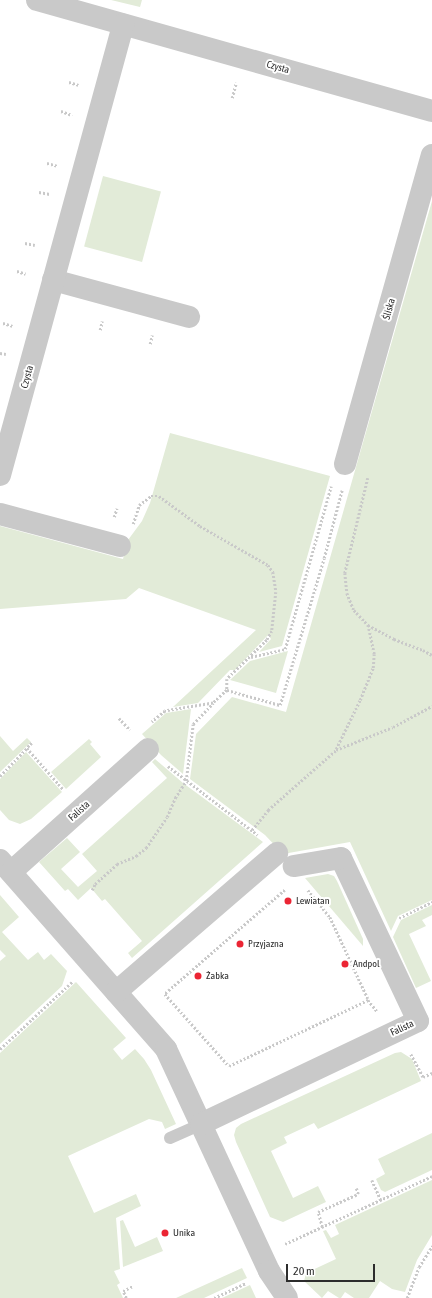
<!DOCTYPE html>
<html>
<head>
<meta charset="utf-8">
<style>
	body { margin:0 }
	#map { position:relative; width:432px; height:1298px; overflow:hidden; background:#fff; font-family:"Asap Condensed",sans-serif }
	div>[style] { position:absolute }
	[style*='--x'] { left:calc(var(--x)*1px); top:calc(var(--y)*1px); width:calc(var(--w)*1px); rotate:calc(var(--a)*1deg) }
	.green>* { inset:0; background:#e2ebd8; transform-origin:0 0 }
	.path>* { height:2.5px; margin-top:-1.25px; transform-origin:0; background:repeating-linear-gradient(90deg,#c9c9c9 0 2px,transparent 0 4px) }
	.lane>* { height:12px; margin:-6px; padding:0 6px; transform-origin:6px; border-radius:6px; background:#c9c9c9 }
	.street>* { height:22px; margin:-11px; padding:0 11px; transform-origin:11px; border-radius:11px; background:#c9c9c9 }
	.dots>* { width:11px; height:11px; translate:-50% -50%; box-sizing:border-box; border:2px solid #fff; border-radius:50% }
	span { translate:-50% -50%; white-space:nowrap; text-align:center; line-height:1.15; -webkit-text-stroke:4px #fff; paint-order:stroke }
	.street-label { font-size:10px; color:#2c2c2c }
	.poi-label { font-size:10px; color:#2c2c2c }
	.left { translate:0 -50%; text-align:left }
	.scale { position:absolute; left:286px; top:1264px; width:89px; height:18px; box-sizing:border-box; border:2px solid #2c2c2c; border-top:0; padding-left:5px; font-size:12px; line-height:14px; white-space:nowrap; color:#2c2c2c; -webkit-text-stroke:3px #fff; paint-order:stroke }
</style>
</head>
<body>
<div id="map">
	<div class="green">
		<div style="clip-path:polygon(111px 0,142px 0,140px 7px)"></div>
		<div style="left:103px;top:176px;width:60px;height:73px;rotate:15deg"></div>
		<div style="clip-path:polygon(432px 201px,432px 900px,398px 916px,391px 931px,350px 842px,283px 854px,265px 835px,190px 779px,196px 734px,232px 697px,286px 712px)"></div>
		<div style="clip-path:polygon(170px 433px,330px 476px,282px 646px,259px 652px,271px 639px,268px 635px,235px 670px,230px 670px,198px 703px,173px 707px,256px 630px,139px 588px,126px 599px,0 609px,0 526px,123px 559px,128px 540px,142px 521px,150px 503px)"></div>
		<div style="clip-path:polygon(288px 651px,276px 693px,230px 680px,250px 661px)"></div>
		<div style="clip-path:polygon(191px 709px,183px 774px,161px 755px,142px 734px,166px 713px)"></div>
		<div style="clip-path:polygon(0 736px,13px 751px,27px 738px,31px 742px,0 772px)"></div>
		<div style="clip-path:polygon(89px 739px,92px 742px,90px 744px,101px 757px,66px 789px,51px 772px)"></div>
		<div style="clip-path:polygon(26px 752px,62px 792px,31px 819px,20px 824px,9px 820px,0 810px,0 779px)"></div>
		<div style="clip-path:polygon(155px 759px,183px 783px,263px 842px,132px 958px,128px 953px,142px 941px,105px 899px,102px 901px,91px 888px,78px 900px,68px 889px,65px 891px,39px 862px,67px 838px,80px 852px,61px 869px,78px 887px,97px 871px,82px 854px,167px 778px,152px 762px)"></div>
		<div style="clip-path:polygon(328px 874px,334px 876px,337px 881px,363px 939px,363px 946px,305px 878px)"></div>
		<div style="clip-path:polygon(0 895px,19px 917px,2px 932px,28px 960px,38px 952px,44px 960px,51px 954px,67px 971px,62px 986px,0 1044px,0 961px,6px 956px,0 950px)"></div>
		<div style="clip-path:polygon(432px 905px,432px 915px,422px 920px,426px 926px,409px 934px,431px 981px,416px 988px,393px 937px,401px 920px)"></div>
		<div style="clip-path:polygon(76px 982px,126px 1038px,113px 1049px,122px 1060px,135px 1049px,144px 1059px,151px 1070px,176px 1124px,165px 1129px,162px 1122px,149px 1119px,68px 1156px,94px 1213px,136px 1194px,141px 1206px,116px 1218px,120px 1269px,114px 1271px,120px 1283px,117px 1285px,123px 1298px,0 1298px,0 1053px)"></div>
		<div style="clip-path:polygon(401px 1052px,412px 1059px,421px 1081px,318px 1129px,314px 1123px,284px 1137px,287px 1143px,271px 1151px,293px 1198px,318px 1186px,326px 1202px,283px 1222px,270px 1217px,236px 1142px,234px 1135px,236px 1128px,241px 1124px,395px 1053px)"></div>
		<div style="clip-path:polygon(432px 1133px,432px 1170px,385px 1192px,381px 1190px,376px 1179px,385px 1174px,378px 1159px)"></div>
		<div style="clip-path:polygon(432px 1180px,432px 1235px,417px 1260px,405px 1292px,392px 1289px,380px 1281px,369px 1298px,354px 1298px,345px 1292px,341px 1298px,339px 1298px,328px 1291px,322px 1298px,304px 1281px,306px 1273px,336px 1259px,323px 1231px,326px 1230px,331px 1238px,339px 1234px,335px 1225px)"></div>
		<div style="clip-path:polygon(123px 1220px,135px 1247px,157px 1237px,163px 1251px,123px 1267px,120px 1221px)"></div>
		<div style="clip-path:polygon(242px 1268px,247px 1278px,204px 1298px,176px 1298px)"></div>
		<div style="clip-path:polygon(250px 1285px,256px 1298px,222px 1298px)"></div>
	</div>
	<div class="path">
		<div style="--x:69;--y:82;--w:10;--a:17"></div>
		<div style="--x:232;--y:98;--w:16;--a:-75"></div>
		<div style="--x:61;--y:111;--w:12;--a:20"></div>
		<div style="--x:47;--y:163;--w:11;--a:15"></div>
		<div style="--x:39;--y:192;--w:11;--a:10"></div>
		<div style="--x:25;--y:243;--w:10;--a:11"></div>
		<div style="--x:17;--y:271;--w:9;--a:18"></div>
		<div style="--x:3;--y:323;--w:10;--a:17"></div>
		<div style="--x:100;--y:330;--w:9;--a:-77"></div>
		<div style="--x:150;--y:344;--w:9;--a:-77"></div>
		<div style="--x:0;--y:353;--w:6;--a:9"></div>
		<div style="--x:368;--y:478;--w:98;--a:103.6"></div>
		<div style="--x:345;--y:573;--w:20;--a:84"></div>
		<div style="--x:347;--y:593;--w:18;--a:68"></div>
		<div style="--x:354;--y:610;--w:21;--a:47"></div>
		<div style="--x:368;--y:625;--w:30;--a:28"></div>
		<div style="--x:394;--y:639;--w:31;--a:21"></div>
		<div style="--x:423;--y:650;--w:10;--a:29"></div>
		<div style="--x:114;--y:517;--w:9;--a:-72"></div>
		<div style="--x:133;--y:524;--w:20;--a:-72"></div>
		<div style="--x:139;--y:505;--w:15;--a:-37"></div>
		<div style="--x:151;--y:496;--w:8;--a:0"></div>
		<div style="--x:159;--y:496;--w:51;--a:36.2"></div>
		<div style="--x:200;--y:526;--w:78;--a:29.8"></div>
		<div style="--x:268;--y:565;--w:9;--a:54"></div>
		<div style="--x:273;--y:572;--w:20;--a:81"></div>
		<div style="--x:276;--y:592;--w:39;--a:96"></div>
		<div style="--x:272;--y:631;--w:10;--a:119"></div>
		<div style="--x:267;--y:640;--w:56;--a:135.7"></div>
		<div style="--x:227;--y:679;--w:11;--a:90"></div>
		<div style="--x:227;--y:690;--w:19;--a:137"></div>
		<div style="--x:213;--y:703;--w:49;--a:170.5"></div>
		<div style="--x:165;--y:711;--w:17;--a:140"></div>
		<div style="--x:251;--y:657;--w:35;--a:-13"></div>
		<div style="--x:285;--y:649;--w:169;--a:-74.2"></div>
		<div style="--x:227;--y:690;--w:55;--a:15.8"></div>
		<div style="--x:280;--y:705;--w:153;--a:-73.3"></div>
		<div style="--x:324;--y:558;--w:70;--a:-75.2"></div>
		<div style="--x:119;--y:718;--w:16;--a:47"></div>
		<div style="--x:32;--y:743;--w:7;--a:135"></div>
		<div style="--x:27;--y:748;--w:55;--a:48.7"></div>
		<div style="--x:336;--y:749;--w:55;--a:-63.9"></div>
		<div style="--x:360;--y:700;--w:35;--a:-68"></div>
		<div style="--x:373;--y:668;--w:14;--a:-86"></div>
		<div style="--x:374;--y:654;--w:30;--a:-102"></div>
		<div style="--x:168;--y:766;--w:113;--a:37.5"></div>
		<div style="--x:0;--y:776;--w:39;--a:-46"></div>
		<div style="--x:252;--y:830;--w:26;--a:-51"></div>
		<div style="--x:268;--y:810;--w:91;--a:-41.4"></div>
		<div style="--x:336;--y:750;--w:61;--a:-22"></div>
		<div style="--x:393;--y:727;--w:44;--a:-28.3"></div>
		<div style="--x:92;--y:890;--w:7;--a:-63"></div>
		<div style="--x:95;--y:884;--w:30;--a:-42"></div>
		<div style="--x:117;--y:864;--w:21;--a:-23"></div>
		<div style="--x:136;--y:856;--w:13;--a:-39"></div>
		<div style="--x:146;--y:848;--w:37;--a:-56"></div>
		<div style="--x:167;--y:817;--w:21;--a:-67"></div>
		<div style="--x:175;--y:798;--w:20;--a:-57"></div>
		<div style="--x:186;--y:781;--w:57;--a:-83"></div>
		<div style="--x:193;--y:724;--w:29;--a:-46"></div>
		<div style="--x:285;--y:890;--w:159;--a:139.1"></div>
		<div style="--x:165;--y:994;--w:96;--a:48.4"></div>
		<div style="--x:229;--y:1066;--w:154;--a:-25.4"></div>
		<div style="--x:368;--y:1000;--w:14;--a:51"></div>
		<div style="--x:308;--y:890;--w:35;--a:51"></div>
		<div style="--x:330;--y:917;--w:90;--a:65.1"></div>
		<div style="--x:399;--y:918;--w:37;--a:-26"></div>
		<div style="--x:0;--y:1049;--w:100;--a:-43"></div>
		<div style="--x:411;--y:1054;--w:26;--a:62"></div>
		<div style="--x:423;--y:1077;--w:10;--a:-24"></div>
		<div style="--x:372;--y:1180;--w:22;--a:66"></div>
		<div style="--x:322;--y:1227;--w:16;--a:-105"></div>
		<div style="--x:318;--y:1212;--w:44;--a:-24.2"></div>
		<div style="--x:358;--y:1194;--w:6;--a:-108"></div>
		<div style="--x:285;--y:1244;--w:162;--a:-24.8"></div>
		<div style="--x:126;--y:1298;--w:8;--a:-113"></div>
		<div style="--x:123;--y:1291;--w:11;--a:-27"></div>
		<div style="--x:214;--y:1298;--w:35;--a:-25"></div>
		<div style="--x:407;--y:1298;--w:33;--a:-69"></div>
		<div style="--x:419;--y:1267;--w:25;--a:-58"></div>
	</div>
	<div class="lane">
		<div style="--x:170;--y:1138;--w:34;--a:-24"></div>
	</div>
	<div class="street">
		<div style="--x:37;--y:0;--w:410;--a:15.7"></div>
		<div style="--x:53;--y:280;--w:141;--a:15.2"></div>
		<div style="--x:345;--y:464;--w:321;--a:-74.3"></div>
		<div style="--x:0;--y:475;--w:467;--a:-74.7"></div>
		<div style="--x:0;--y:514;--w:124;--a:14.9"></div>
		<div style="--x:0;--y:860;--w:252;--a:48.7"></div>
		<div style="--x:166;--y:1049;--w:245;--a:65.1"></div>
		<div style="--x:269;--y:1271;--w:32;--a:56"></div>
		<div style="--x:11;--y:872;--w:184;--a:-41.9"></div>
		<div style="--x:116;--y:992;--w:213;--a:-40.8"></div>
		<div style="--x:201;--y:1124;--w:240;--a:-25.4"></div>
		<div style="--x:418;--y:1021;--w:180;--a:-115.3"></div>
		<div style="--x:341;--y:858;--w:48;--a:170.3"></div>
	</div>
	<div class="dots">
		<div style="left:288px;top:901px;background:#eb2534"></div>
		<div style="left:240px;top:944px;background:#eb2534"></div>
		<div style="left:345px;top:964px;background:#eb2534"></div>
		<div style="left:198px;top:976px;background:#eb2534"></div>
		<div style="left:165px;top:1233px;background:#eb2534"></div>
	</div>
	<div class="street-label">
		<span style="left:278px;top:67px;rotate:16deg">Czysta</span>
		<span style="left:389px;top:309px;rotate:-74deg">Śliska</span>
		<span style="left:27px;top:377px;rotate:-75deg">Czysta</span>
		<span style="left:79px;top:811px;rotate:-42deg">Falista</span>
		<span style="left:402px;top:1028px;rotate:-25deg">Falista</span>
	</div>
	<div class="poi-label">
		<span class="left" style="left:296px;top:901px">Lewiatan</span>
		<span class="left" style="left:248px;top:944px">Przyjazna</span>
		<span class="left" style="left:353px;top:964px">Andpol</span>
		<span class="left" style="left:206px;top:976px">Żabka</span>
		<span class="left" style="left:173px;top:1233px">Unika</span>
	</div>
	<div class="scale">20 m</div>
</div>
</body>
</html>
